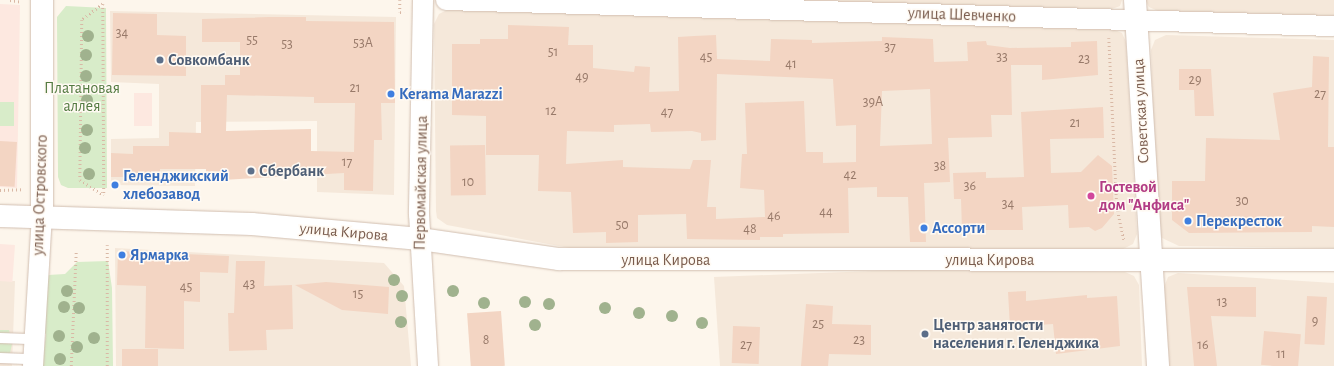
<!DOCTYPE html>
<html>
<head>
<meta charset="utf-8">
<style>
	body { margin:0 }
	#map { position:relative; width:1334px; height:366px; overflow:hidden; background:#fdf6ec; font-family:"Alegreya Sans",sans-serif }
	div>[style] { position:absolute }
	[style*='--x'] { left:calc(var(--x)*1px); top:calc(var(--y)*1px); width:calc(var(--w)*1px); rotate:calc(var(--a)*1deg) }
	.residential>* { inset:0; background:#f5e8da }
	.commercial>* { inset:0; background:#fde8e0; transform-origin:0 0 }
	.green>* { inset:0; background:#d8ecc9; transform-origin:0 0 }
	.building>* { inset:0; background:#f3d5c3; transform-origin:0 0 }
	.path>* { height:2.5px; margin-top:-1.25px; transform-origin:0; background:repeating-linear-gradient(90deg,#d9b8a5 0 1px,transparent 0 4px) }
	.roads { filter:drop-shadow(0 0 1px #d1beb0) drop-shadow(0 0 1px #d1beb0) }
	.lane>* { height:10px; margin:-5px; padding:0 5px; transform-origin:5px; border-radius:5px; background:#fff }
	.street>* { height:20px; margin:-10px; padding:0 10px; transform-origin:10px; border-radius:10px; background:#fff }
	.secondary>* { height:22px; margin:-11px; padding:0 11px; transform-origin:11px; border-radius:11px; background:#fff }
	.trees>* { width:12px; height:12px; margin:-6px; border-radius:50%; background:#a0b28e }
	.dots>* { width:11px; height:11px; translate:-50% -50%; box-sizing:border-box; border:2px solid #fffaf3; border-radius:50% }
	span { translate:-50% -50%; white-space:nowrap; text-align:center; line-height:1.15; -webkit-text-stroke:3px #fffaf3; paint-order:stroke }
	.number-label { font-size:14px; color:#987a6a }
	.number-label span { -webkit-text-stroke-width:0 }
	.street-label { font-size:16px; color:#7a5c4d }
	.service-label { font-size:16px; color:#4e5e75; font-weight:700 }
	.left { translate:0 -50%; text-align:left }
	.park-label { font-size:16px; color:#537a41 }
	.shop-label { font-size:16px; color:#366cbe; font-weight:700 }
	.hotel-label { font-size:16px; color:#b23c85; font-weight:700 }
</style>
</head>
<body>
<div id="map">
	<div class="residential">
		<div style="clip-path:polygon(709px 0,1122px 0,1120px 6px,1109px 10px)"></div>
		<div style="clip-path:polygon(1145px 0,1334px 0,1334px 16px,1158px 11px,1149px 7px)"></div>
		<div style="clip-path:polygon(449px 9px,1112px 29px,1122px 33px,1126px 42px,1137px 234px,1133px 244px,1123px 249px,591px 252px,447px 225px,437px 218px,436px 211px,434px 24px,439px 14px)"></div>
		<div style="clip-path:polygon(110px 11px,396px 17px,394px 195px,317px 192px,317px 121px,196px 122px,195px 186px,111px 185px,111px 139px,159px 138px,159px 84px,111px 82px)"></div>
		<div style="clip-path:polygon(1166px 35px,1334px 40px,1334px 248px,1179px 246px,1162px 238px,1157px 228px,1151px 50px,1155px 40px)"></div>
		<div style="clip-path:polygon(115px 248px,384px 263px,404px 286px,411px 366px,116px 366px)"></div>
		<div style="clip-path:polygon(899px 270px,1125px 272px,1134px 276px,1139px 285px,1142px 366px,720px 366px,714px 277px)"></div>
		<div style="clip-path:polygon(1178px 273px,1334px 283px,1334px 366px,1169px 366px,1164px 287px,1168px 277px)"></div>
		<div style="clip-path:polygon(0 281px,15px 281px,12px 366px,0 366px)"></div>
	</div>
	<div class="commercial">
		<div style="clip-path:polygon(0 4px,20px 5px,17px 188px,0 187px)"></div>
		<div style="left:134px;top:93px;width:18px;height:33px"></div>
		<div style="left:0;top:244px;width:15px;height:37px;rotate:4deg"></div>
	</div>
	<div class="green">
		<div style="clip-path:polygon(66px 6px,106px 8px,107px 188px,68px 188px,61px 185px,58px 177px,57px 17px)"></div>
		<div style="left:0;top:102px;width:14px;height:24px"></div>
		<div style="clip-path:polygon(108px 261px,112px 288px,113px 366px,31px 366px,44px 350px,46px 334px,29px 325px,48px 275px,65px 274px,77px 262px)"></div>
		<div style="clip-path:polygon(0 330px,9px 330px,12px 344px,8px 362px,0 362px)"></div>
	</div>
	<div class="building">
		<div style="clip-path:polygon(113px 13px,157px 14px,157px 35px,186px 36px,186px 76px,112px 75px)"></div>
		<div style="clip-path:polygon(evenodd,269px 17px,306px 17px,306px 21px,394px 22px,395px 103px,381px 103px,382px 140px,374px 140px,373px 191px,344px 190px,344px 173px,206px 181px,206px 169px,160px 169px,160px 177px,111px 177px,111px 153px,133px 154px,133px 146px,169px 146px,169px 132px,201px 133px,201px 85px,225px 85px,225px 75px,240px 75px,240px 42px,202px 42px,202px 19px,269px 17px,227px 95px,314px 97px,314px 103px,355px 103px,354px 152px,311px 151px,311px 129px,226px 131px,227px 95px)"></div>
		<div style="clip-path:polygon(evenodd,508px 25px,569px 27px,568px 45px,593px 45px,593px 68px,634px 72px,635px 66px,650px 67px,649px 92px,679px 91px,678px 37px,694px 36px,716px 35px,717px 59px,770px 61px,771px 39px,812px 40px,812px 43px,882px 41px,882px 37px,933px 39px,934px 62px,968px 61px,967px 42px,986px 41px,987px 45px,1010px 48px,1071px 47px,1071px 42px,1097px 41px,1098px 75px,1042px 80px,1042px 65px,1011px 65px,1012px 115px,991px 115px,992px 137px,948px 138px,950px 182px,924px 183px,926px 242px,910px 242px,908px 197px,877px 197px,877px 187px,848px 188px,849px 233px,783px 234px,783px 237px,760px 237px,760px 240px,687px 239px,686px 214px,638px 215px,638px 242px,606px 243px,606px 232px,573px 233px,571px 192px,538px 191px,539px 155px,486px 155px,486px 116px,452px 115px,452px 44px,480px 44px,480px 39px,508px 39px,508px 25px,717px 74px,833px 79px,836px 126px,856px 125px,856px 162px,823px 163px,823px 152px,806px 152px,804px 101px,745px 103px,747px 154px,742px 154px,740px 188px,764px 190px,765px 217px,716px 219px,716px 207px,707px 207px,711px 160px,693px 160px,690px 169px,623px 167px,623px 160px,566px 164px,567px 131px,614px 132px,614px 125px,650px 124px,651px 132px,692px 131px,701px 133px,701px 141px,716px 140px,717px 74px,508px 25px,930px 89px,932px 144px,880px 146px,882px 91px,930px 89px)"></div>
		<div style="clip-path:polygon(1313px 56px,1329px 57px,1328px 147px,1334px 147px,1334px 227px,1312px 226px,1312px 232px,1189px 233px,1172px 220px,1172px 181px,1205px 181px,1206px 138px,1280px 140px,1273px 93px,1312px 87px)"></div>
		<div style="clip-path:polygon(1179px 69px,1211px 69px,1214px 116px,1195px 116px,1194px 90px,1179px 90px)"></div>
		<div style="clip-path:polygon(1103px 107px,1104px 138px,1050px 139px,1051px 173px,1081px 172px,1098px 155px,1112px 166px,1114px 214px,1102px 228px,1095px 231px,1089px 227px,1069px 228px,1068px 205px,1022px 207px,1023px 230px,962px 230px,961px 199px,954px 199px,953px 173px,986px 172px,986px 178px,1024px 177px,1021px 112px)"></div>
		<div style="left:0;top:141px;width:17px;height:45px;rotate:3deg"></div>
		<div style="left:485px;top:145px;width:50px;height:35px;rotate:89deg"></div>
		<div style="clip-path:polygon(118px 251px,229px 256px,228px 273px,200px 272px,200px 302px,184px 301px,184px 349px,145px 348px,146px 286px,117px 285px)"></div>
		<div style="clip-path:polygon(236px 261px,265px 261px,264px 286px,292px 285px,293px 329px,266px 330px,267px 350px,229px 351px,228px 313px,234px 313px)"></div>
		<div style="clip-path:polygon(326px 282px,389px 287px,388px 314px,342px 310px,295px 285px)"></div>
		<div style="clip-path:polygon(1187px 287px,1256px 287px,1256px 317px,1211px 316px,1217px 366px,1194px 366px)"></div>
		<div style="clip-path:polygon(1026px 291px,1026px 301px,1087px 295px,1087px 298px,1117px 296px,1120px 346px,1056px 354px,1053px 324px,1010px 327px,1008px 292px)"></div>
		<div style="left:1307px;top:296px;width:20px;height:48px;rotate:3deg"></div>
		<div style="clip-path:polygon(806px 304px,833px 306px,832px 324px,871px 325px,871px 355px,829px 354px,828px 366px,801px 366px)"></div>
		<div style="left:501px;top:311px;width:55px;height:34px;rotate:86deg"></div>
		<div style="left:733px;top:326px;width:27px;height:37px;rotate:2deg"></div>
		<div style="left:1264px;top:331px;width:37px;height:34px;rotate:5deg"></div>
		<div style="left:122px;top:349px;width:36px;height:17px"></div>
	</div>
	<div class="path">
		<div style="--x:10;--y:0;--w:12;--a:9"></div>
		<div style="--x:400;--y:0;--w:12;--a:90"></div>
		<div style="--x:400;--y:12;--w:4;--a:14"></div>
		<div style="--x:103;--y:4;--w:26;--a:143"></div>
		<div style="--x:82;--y:20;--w:160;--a:90.7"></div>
		<div style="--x:80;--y:180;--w:28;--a:32"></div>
		<div style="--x:103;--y:4;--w:190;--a:89.7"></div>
		<div style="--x:1109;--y:38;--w:169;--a:87.3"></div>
		<div style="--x:1117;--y:207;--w:34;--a:78"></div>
		<div style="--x:0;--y:190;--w:23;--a:-2"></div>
		<div style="--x:71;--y:366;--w:115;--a:-87.5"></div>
		<div style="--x:107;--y:366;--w:121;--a:-90"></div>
	</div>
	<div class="roads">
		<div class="lane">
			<div style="--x:0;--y:338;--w:35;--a:2"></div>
			<div style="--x:0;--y:358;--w:33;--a:2"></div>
		</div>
		<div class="street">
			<div style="--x:423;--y:0;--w:214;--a:91.1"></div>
			<div style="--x:419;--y:214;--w:152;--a:86.6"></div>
			<div style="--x:446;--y:0;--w:888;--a:1.68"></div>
			<div style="--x:33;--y:366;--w:150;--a:-86.6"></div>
		</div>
		<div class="secondary">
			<div style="--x:1135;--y:0;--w:367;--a:86.4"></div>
			<div style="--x:0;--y:216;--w:252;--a:1.8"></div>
			<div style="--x:252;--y:224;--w:169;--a:5.1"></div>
			<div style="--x:420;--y:239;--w:140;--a:8.2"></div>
			<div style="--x:559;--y:259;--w:775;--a:0.07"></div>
			<div style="--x:42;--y:216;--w:216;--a:-90"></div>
		</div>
	</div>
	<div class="trees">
		<div style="left:88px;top:36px"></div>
		<div style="left:86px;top:55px"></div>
		<div style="left:86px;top:76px"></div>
		<div style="left:87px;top:100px"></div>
		<div style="left:87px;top:130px"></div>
		<div style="left:85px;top:148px"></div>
		<div style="left:89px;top:174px"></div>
		<div style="left:394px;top:280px"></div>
		<div style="left:67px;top:291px"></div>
		<div style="left:453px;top:291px"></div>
		<div style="left:402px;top:296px"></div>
		<div style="left:525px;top:302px"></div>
		<div style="left:484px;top:303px"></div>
		<div style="left:549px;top:304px"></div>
		<div style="left:64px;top:307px"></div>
		<div style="left:79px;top:308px"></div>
		<div style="left:605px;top:308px"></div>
		<div style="left:639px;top:313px"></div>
		<div style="left:672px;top:316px"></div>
		<div style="left:401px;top:322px"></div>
		<div style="left:702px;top:323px"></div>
		<div style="left:535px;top:325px"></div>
		<div style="left:59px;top:336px"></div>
		<div style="left:94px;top:338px"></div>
		<div style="left:77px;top:347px"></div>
		<div style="left:60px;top:359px"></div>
	</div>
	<div class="dots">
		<div style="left:160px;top:60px;background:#5c6f8a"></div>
		<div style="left:391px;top:94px;background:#3f7fe0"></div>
		<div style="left:251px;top:171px;background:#5c6f8a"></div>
		<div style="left:115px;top:185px;background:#3f7fe0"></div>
		<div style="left:1091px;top:196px;background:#d1479c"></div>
		<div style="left:1188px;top:221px;background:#3f7fe0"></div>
		<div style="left:924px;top:228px;background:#3f7fe0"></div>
		<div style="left:122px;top:255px;background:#3f7fe0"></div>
		<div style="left:925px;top:334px;background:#5c6f8a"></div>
	</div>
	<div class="number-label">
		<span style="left:122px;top:33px">34</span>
		<span style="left:252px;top:40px">55</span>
		<span style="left:363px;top:43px">53А</span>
		<span style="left:287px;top:44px">53</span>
		<span style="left:890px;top:47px">37</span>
		<span style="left:553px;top:52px">51</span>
		<span style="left:706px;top:57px">45</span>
		<span style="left:1002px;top:57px">33</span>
		<span style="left:1084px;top:59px">23</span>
		<span style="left:791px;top:64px">41</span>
		<span style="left:582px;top:77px">49</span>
		<span style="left:1195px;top:80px">29</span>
		<span style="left:355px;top:88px">21</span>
		<span style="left:1320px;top:94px">27</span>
		<span style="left:873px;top:102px">39А</span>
		<span style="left:551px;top:111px">12</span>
		<span style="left:667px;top:112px">47</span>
		<span style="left:1075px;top:123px">21</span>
		<span style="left:347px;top:162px">17</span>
		<span style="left:940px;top:166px">38</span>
		<span style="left:850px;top:175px">42</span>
		<span style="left:468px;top:182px">10</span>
		<span style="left:970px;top:186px">36</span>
		<span style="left:1242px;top:201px">30</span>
		<span style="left:1008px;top:204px">34</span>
		<span style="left:826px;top:212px">44</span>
		<span style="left:774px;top:216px">46</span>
		<span style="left:622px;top:225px">50</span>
		<span style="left:750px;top:229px">48</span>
		<span style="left:249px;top:284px">43</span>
		<span style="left:186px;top:287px">45</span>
		<span style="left:358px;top:294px">15</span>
		<span style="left:1222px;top:302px">13</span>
		<span style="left:1315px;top:321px">9</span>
		<span style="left:818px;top:324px">25</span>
		<span style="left:486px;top:340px">8</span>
		<span style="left:859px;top:340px">23</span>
		<span style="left:746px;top:345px">27</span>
		<span style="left:1203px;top:345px">16</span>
		<span style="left:1281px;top:354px">11</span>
	</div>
	<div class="street-label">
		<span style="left:962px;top:15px;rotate:2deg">улица Шевченко</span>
		<span style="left:1141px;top:111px;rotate:-93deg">Советская улица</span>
		<span style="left:421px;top:183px;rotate:-89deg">Первомайская улица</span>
		<span style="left:40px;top:195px;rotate:-88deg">улица Островского</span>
		<span style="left:344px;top:232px;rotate:5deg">улица Кирова</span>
		<span style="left:666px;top:260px">улица Кирова</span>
		<span style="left:990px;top:260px">улица Кирова</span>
	</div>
	<div class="service-label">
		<span class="left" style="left:168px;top:60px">Совкомбанк</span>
		<span class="left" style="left:259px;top:171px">Сбербанк</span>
		<span class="left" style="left:933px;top:334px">Центр занятости<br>населения г. Геленджика</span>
	</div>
	<div class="park-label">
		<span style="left:82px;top:97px">Платановая<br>аллея</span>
	</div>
	<div class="shop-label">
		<span class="left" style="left:399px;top:94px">Kerama Marazzi</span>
		<span class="left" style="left:123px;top:185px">Геленджикский<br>хлебозавод</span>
		<span class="left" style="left:1196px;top:221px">Перекресток</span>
		<span class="left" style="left:932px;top:228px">Ассорти</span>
		<span class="left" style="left:130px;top:255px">Ярмарка</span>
	</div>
	<div class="hotel-label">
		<span class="left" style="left:1099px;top:196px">Гостевой<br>дом "Анфиса"</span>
	</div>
</div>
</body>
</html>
